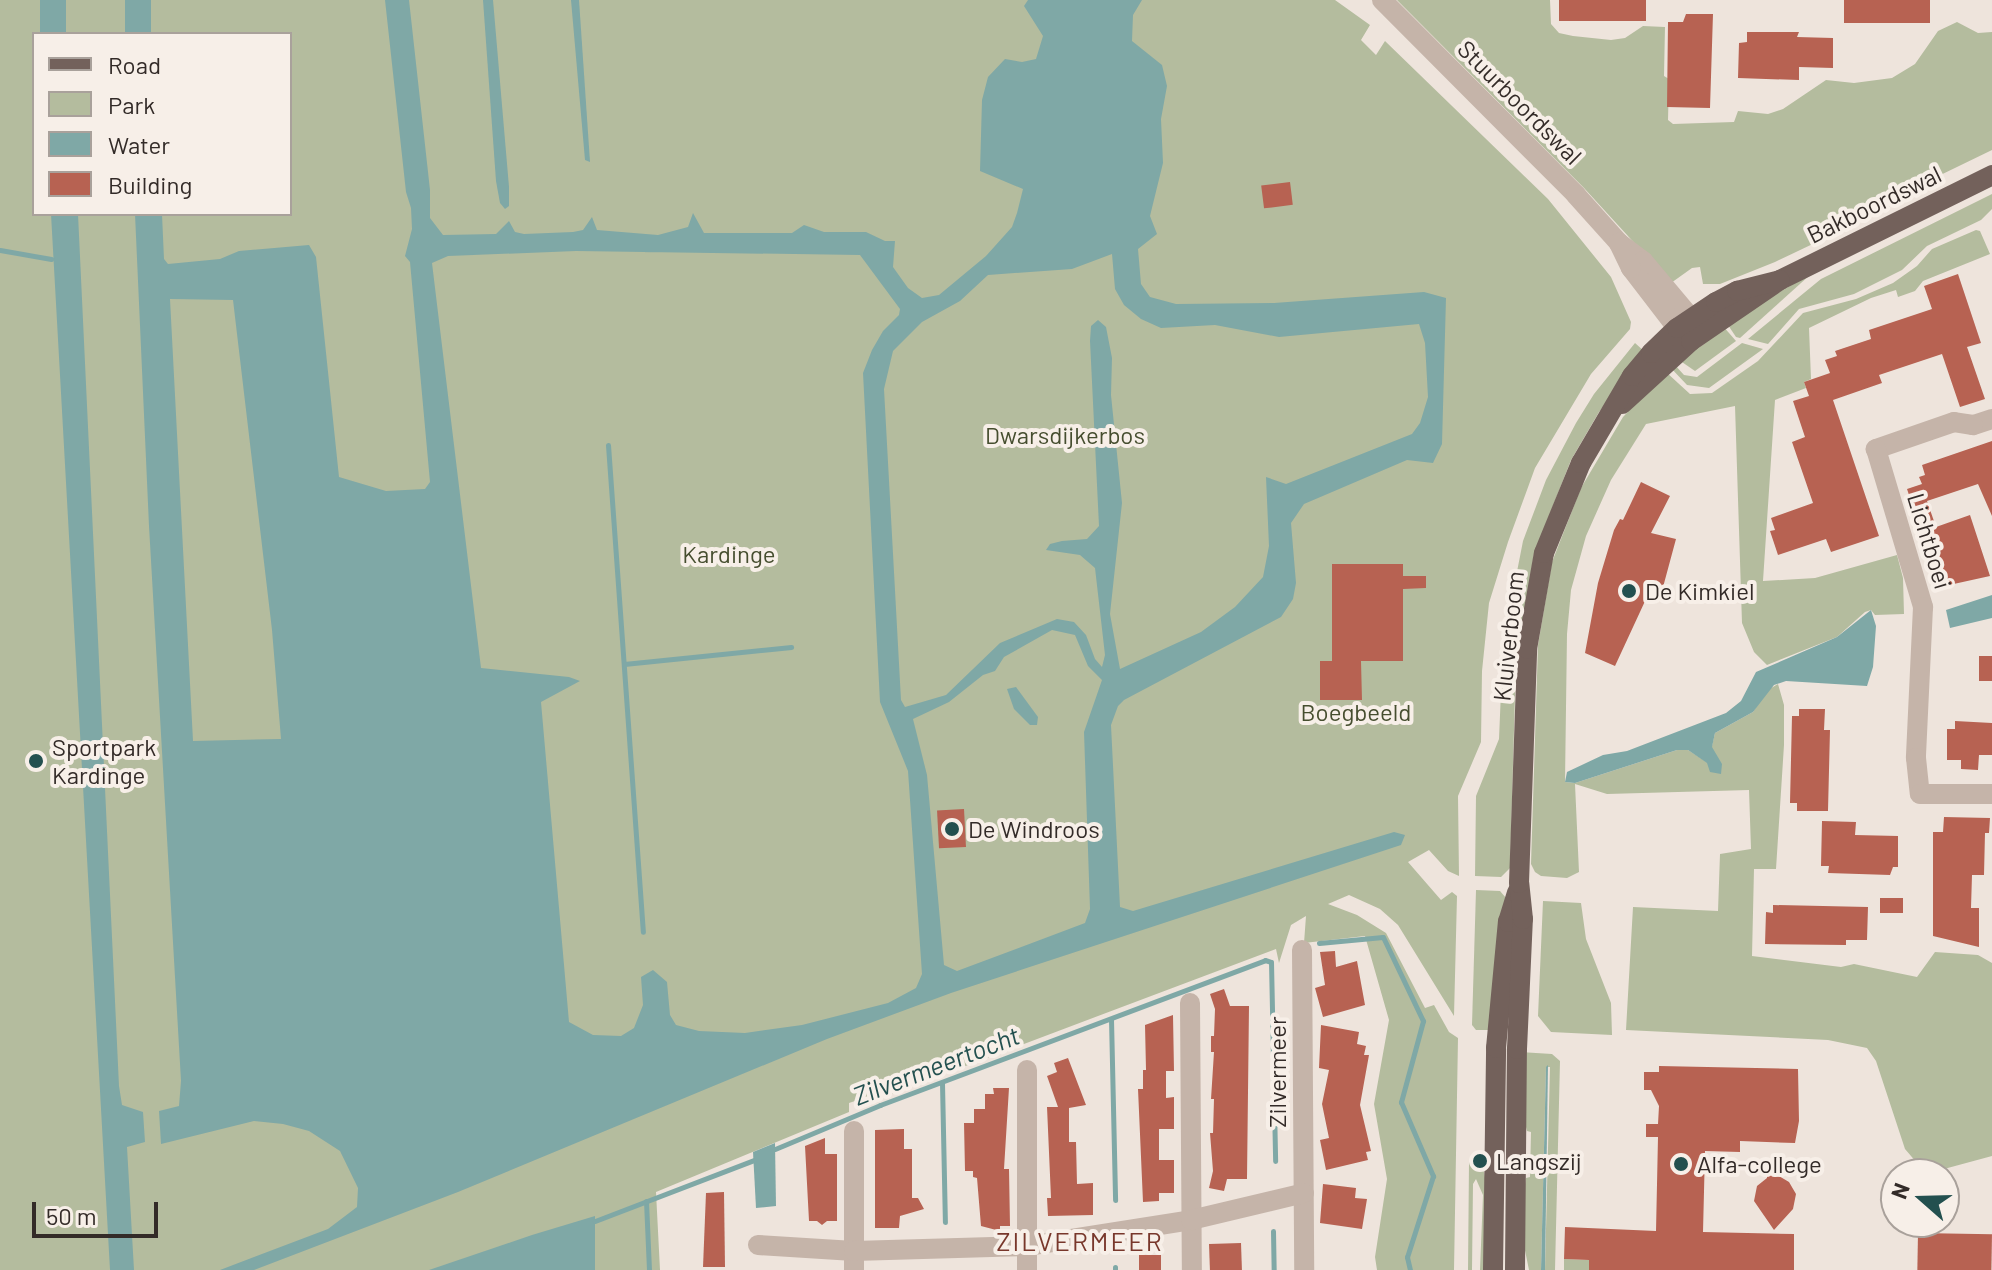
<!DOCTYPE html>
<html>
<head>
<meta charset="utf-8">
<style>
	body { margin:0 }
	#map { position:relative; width:1992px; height:1270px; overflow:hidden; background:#eee4dc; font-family:Barlow,sans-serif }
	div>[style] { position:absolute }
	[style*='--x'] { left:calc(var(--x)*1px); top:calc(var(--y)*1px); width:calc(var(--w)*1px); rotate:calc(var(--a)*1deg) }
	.green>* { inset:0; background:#b4bc9e }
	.water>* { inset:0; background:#7fa8a6; transform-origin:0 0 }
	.stream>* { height:5px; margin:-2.5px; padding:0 2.5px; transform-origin:2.5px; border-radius:2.5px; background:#7fa8a6 }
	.building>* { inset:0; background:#b76252; transform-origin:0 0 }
	.minor>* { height:20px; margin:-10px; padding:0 10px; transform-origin:10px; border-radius:10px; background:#c5b4a9 }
	.major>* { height:20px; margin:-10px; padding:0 10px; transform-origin:10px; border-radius:10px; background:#73615b }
	.dots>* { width:22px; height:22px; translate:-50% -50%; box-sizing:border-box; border:4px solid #f7efe8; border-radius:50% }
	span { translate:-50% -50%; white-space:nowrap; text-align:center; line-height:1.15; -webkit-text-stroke:8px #f7efe8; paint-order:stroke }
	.street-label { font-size:24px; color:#332b28 }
	.park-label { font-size:24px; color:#464e2f }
	.poi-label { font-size:24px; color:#332b28 }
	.left { translate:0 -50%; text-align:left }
	.water-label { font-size:26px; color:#23504f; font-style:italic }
	.neighbourhood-label { font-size:26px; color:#78372b; letter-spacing:2px }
	.legend { position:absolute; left:32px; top:32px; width:260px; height:184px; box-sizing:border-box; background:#f7efe8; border:2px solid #a9a19b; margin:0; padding:10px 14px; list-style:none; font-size:24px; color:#332b28 }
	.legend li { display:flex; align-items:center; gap:16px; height:40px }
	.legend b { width:40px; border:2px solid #a9a19b }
	.north { position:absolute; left:1880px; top:1158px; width:80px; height:80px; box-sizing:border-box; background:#f7efe8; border:2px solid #a9a19b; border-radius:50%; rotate:290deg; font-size:22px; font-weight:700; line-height:32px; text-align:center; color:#332b28 }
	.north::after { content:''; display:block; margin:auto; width:28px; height:36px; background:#23504f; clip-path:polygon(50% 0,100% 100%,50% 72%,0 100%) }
	.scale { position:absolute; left:32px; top:1202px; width:126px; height:36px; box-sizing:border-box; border:4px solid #332b28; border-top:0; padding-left:10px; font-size:24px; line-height:28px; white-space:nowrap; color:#332b28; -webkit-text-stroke:6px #f7efe8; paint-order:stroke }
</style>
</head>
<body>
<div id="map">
	<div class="green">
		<div style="clip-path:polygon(evenodd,0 0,1335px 0,1370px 25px,1361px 40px,1376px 55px,1385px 41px,1548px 199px,1611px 277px,1631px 322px,1630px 329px,1591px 374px,1535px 468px,1508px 542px,1489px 603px,1482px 671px,1481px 742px,1458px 796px,1459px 876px,1448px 871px,1429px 850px,1408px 862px,1441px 900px,1452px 892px,1457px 896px,1454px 1016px,1398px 925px,1380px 909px,1349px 895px,1328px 904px,1357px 915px,1386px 933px,1425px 1008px,1434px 1005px,1449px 1032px,1458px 1038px,1454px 1270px,1377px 1270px,1375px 1257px,1387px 1179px,1374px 1104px,1389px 1020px,1365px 936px,1304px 943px,1306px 916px,1291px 925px,1279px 963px,1276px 949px,859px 1106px,858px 1100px,849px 1103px,849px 1112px,656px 1192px,660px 1270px,0 1270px,0 0,34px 34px,290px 34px,290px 214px,34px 214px,34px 34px)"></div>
		<div style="clip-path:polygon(1397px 0,1550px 0,1551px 24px,1559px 33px,1573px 36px,1611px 40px,1625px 38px,1643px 26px,1665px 27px,1664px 76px,1669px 79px,1668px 120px,1673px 124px,1734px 122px,1738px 111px,1768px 114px,1783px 109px,1826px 80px,1854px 83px,1892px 78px,1915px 64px,1938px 31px,1957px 22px,1978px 33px,1992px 32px,1992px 150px,1924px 183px,1925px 189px,1907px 199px,1775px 262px,1720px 284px,1703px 284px,1700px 267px,1692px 268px,1671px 283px,1584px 188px)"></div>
		<div style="clip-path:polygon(1992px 194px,1992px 209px,1981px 220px,1927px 246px,1902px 270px,1854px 294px,1799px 309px,1768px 344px,1748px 339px,1821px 279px)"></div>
		<div style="clip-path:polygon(1976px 230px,1980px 231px,1990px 254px,1923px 281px,1915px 291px,1898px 297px,1896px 290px,1871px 298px,1809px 328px,1811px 379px,1804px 382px,1806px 388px,1775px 400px,1763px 581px,1815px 578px,1897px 555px,1903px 578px,1904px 614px,1875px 615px,1871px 610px,1865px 612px,1837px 637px,1767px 665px,1754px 652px,1742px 623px,1735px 406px,1646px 424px,1611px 480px,1586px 536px,1571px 590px,1567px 634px,1565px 782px,1575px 783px,1677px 750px,1688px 750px,1708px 763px,1715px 733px,1753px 712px,1766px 691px,1778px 684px,1784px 705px,1784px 745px,1776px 869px,1754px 869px,1752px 956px,1841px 967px,1854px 964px,1917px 977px,1935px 952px,1978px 955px,1992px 963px,1992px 1156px,1944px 1169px,1931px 1168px,1917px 1163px,1905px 1149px,1876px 1061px,1867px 1048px,1828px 1040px,1626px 1030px,1633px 907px,1718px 911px,1720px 854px,1751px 849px,1749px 790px,1607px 794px,1575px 784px,1579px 872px,1567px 878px,1541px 876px,1535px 872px,1531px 864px,1538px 645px,1552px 562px,1581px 488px,1623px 417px,1666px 372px,1690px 394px,1712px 393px,1758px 361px,1803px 313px,1856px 299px,1893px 283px,1917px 266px,1932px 249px)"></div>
		<div style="clip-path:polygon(1811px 274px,1740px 338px,1736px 337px,1726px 322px)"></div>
		<div style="clip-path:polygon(1722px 325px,1736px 341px,1695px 371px,1679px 360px)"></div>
		<div style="clip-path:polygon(1635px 343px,1645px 352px,1599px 412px,1571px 460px,1534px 554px,1516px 661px,1510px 868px,1501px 877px,1475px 876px,1476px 796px,1499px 739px,1503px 643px,1523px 541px,1546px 480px,1576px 423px,1594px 394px)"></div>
		<div style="clip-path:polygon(1742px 343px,1763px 349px,1709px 388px,1687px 385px,1670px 367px,1674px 364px,1684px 375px,1697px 377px)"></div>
		<div style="clip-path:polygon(1476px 890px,1500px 891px,1506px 898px,1492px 1030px,1476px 1030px,1472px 1025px)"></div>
		<div style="clip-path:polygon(1543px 901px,1581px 903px,1586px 939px,1611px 1003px,1612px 1035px,1551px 1032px,1538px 1016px)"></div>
		<div style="clip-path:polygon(1521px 1052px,1552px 1054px,1560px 1061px,1555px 1270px,1545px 1270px,1550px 1067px,1546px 1067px,1541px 1270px,1529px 1270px,1519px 1221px,1526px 1178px,1530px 1177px,1531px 1132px,1527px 1131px,1520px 1103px)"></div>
		<div style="clip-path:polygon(1469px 1162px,1482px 1162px,1488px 1194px,1488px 1270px,1480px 1270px,1483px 1195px,1476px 1179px,1473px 1184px,1472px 1270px,1468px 1270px)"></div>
		<div style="clip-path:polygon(1564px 1259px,1589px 1260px,1603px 1270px,1564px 1270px)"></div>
	</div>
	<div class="water">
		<div style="left:40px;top:0;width:26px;height:34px"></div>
		<div style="left:125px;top:0;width:26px;height:34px"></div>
		<div style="clip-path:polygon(evenodd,385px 0,409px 0,430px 190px,430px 218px,443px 235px,496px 234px,509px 221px,515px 232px,524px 234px,573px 232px,583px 230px,592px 217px,597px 230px,658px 235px,688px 227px,693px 213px,704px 233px,792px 233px,804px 225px,824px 232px,866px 232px,885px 241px,895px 241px,893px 267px,908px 288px,922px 298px,939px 295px,986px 256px,1012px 227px,1017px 213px,1023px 189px,980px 171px,982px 100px,988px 77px,1005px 59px,1022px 62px,1036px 59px,1043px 36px,1024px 6px,1028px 0,1142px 0,1133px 15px,1132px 41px,1162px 65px,1167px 86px,1161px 119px,1163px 163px,1150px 216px,1157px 234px,1138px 249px,1141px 284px,1150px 297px,1176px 304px,1274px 303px,1424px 292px,1446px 298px,1442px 444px,1433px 463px,1407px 460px,1304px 504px,1291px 523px,1296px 583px,1293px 599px,1281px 617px,1124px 700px,1118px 706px,1111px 725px,1120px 907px,1133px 911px,1394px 832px,1405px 835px,1401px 845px,951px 993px,827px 1039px,458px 1192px,254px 1270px,220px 1270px,328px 1229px,357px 1207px,358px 1188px,340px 1151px,309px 1131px,283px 1124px,254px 1121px,161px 1144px,159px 1111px,179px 1106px,181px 1081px,149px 526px,135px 214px,162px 214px,164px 259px,168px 264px,220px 259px,239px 251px,309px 245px,316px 257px,339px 477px,386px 491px,425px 489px,430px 482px,410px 262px,405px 256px,412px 229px,411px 208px,406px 192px,385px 0,576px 251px,860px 255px,900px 309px,899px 315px,883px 331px,872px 350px,863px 373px,880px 702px,908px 771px,922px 974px,916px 988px,888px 1003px,802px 1025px,745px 1033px,699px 1031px,676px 1025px,670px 1015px,667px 982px,653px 970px,641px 977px,643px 1005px,634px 1028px,621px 1036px,593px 1035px,569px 1022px,541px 702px,580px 681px,569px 677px,481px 668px,432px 263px,448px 256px,576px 251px,385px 0,1112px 254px,1115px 289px,1124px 305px,1141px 319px,1161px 328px,1215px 325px,1279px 337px,1419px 324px,1425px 343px,1428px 397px,1420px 423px,1412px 434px,1286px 484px,1266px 477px,1269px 546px,1263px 577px,1235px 607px,1201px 632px,1120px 669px,1110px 614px,1122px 503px,1111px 395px,1112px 358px,1106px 327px,1098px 320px,1091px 326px,1090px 341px,1099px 526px,1087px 539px,1062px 541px,1050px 544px,1046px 550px,1080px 555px,1095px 568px,1105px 655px,1102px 667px,1095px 659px,1086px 635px,1074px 622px,1057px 619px,1000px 643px,946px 695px,905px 707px,901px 700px,884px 389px,893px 351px,922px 322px,960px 301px,988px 275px,1072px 269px,1112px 254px,385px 0,170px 299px,233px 300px,272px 630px,281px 739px,193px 741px,170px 299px,385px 0,1052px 630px,1075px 635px,1088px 666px,1102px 680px,1084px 732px,1090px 909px,1085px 923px,957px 971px,944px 965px,927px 775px,913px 719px,949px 702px,983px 675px,995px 671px,1004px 657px,1052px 630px)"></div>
		<div style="clip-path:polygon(483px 0,493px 0,509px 187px,509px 206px,505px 209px,500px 203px,496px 181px)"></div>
		<div style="clip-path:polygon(571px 0,579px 0,590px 162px,585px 160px)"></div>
		<div style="clip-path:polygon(51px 214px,78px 214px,119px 1086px,122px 1105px,143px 1112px,145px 1142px,127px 1147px,134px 1270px,110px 1270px)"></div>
		<div style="clip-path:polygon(1992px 595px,1992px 618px,1950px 628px,1946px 610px)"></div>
		<div style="clip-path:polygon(1871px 610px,1876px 626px,1873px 667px,1867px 686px,1786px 681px,1774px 685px,1753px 712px,1715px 733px,1712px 747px,1722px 764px,1721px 774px,1710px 772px,1707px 763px,1688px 750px,1677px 750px,1575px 783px,1565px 782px,1567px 772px,1603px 755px,1627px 751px,1726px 713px,1741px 701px,1756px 672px,1837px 637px)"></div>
		<div style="clip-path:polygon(1016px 687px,1038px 717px,1037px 725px,1030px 725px,1014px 709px,1007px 689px)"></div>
		<div style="clip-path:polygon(1548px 1065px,1545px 1270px,1541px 1270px,1546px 1067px)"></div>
		<div style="clip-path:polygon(775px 1143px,776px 1206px,756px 1208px,753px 1152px)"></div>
		<div style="clip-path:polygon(595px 1216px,595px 1270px,429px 1270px,532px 1235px)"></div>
	</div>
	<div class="stream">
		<div style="--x:0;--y:250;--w:52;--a:10"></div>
		<div style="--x:608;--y:445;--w:488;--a:85.9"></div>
		<div style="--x:624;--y:664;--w:168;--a:-5.8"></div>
		<div style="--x:1319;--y:943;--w:64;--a:-5.4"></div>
		<div style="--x:1383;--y:937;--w:93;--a:64.5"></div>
		<div style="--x:1423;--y:1021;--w:84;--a:105.2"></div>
		<div style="--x:1401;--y:1102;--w:81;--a:66.6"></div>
		<div style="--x:1433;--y:1176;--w:85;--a:107.8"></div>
		<div style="--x:1407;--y:1257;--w:13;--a:77"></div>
		<div style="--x:1111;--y:1019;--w:181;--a:88.7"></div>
		<div style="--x:942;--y:1083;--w:139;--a:88.8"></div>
		<div style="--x:775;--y:1149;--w:114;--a:-22.7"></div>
		<div style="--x:880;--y:1105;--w:411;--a:-20.6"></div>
		<div style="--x:1265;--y:960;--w:6;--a:18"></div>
		<div style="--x:1271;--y:962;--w:199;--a:88.8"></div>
		<div style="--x:646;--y:1201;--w:69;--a:87.5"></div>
		<div style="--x:595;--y:1221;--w:170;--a:-21"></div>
		<div style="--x:1273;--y:1231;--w:39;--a:89"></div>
		<div style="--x:1115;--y:1267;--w:3;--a:90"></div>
	</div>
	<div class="building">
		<div style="left:1559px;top:0;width:87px;height:21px"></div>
		<div style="left:1844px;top:0;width:86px;height:23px"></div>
		<div style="clip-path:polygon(1686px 14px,1713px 14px,1710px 108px,1667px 107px,1668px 22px,1683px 22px)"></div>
		<div style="clip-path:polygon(1747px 32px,1799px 32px,1797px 37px,1833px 38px,1833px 68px,1799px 67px,1799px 80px,1738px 78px,1739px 43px,1747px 42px)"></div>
		<div style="left:1290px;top:182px;width:23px;height:29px;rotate:83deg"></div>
		<div style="clip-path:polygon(1958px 274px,1981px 343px,1967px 347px,1985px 399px,1960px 407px,1942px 354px,1879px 375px,1882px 383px,1833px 400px,1879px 536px,1831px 552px,1826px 539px,1778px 555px,1770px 531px,1775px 530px,1771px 518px,1813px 503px,1792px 442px,1805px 437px,1793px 401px,1809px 396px,1804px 382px,1830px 373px,1825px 360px,1837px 356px,1835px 351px,1871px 339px,1869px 330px,1932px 309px,1924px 286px)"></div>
		<div style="clip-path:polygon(1992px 441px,1992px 516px,1978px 484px,1927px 501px,1936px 527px,1970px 515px,1990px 576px,1940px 587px,1907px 489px,1922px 484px,1919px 477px,1925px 475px,1922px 465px)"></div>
		<div style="clip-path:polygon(1641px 482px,1670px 496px,1651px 533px,1676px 539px,1659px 602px,1646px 599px,1615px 666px,1585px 653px,1598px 583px,1614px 530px,1620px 519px,1623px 520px)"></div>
		<div style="clip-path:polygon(1332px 564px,1403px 564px,1403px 576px,1426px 576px,1426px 588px,1403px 589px,1403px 661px,1361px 661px,1362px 700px,1320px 700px,1320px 661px,1332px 661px)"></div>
		<div style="left:1979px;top:656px;width:13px;height:25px"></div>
		<div style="clip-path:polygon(1799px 709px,1825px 709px,1824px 730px,1830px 730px,1828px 811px,1797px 811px,1797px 803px,1790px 803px,1792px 716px,1799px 716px)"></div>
		<div style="clip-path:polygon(1955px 721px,1992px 723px,1992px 755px,1979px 755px,1978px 770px,1961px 769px,1961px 760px,1947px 760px,1947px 729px,1955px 729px)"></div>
		<div style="left:964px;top:809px;width:38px;height:27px;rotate:87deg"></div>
		<div style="clip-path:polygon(1944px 817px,1990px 818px,1989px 833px,1985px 833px,1984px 875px,1972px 875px,1971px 908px,1979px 908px,1979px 947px,1933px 936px,1933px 832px,1943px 832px)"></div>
		<div style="clip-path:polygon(1822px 821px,1856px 822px,1855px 835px,1898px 836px,1898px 867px,1893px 867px,1890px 875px,1828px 873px,1829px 866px,1821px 866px)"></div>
		<div style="left:1880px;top:898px;width:23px;height:15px"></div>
		<div style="clip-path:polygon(1773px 905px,1868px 907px,1867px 940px,1846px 940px,1846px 945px,1765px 944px,1766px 912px,1773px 913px)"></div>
		<div style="clip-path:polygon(1335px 951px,1336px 967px,1357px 961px,1365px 1005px,1323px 1017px,1315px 988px,1325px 985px,1320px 952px)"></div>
		<div style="clip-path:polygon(1224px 989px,1230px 1006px,1249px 1006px,1247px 1179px,1227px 1179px,1224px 1191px,1209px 1188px,1213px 1171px,1210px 1133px,1213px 1133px,1214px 1099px,1211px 1099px,1214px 1052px,1211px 1052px,1211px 1036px,1214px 1036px,1215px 1009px,1210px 994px)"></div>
		<div style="clip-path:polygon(1173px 1015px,1174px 1071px,1166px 1071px,1166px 1098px,1174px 1097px,1174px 1129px,1159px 1129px,1159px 1160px,1174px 1160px,1174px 1193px,1159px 1193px,1159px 1201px,1143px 1202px,1138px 1089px,1143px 1089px,1143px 1070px,1146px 1070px,1145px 1025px)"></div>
		<div style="clip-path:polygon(1321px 1025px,1359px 1032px,1357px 1044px,1366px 1046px,1364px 1055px,1369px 1055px,1360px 1105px,1371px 1151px,1366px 1152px,1368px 1160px,1326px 1170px,1320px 1140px,1329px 1138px,1322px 1104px,1329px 1070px,1319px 1068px)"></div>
		<div style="clip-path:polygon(1068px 1058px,1086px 1105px,1069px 1108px,1069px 1142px,1076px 1142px,1077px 1184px,1093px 1183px,1093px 1215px,1048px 1216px,1047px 1198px,1051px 1198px,1047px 1107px,1058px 1107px,1047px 1076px,1057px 1072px,1054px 1063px)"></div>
		<div style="clip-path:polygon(1659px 1066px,1798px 1069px,1799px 1121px,1795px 1143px,1740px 1141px,1740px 1152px,1705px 1151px,1703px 1232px,1794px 1234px,1794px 1270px,1589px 1270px,1589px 1260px,1564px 1259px,1565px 1227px,1656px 1231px,1658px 1137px,1646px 1137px,1646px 1124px,1658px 1124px,1659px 1106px,1651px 1090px,1644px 1090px,1644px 1072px,1659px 1072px)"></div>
		<div style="clip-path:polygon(993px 1088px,1009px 1088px,1004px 1169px,1009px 1169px,1010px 1226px,1000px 1226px,1000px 1231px,981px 1226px,977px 1178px,973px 1177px,973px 1171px,965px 1171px,964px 1123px,974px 1123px,974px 1109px,985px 1109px,985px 1094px,994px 1094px)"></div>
		<div style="clip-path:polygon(904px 1129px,904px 1149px,912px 1149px,912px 1198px,918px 1198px,924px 1209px,900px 1216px,899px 1228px,875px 1228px,875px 1130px)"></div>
		<div style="clip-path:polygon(825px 1138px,825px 1154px,837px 1154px,837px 1221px,827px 1221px,822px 1225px,817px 1221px,809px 1221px,805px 1146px)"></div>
		<div style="clip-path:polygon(1767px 1169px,1789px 1182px,1796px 1194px,1793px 1209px,1774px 1230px,1754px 1201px,1757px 1186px,1767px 1178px)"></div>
		<div style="clip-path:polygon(1323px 1184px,1356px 1188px,1355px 1198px,1367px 1199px,1362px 1229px,1320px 1223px)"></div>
		<div style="clip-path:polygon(724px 1192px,725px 1267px,703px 1267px,706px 1193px)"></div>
		<div style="left:1918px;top:1233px;width:74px;height:37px;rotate:1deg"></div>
		<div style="left:1241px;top:1243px;width:27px;height:32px;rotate:88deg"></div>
		<div style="left:1139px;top:1255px;width:22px;height:15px"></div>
	</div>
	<div class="minor">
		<div style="--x:1382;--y:0;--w:275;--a:45.1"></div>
		<div style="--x:1576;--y:195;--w:64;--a:48.1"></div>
		<div style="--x:1619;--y:243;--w:30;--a:37"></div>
		<div style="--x:1643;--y:261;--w:75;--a:49.9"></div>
		<div style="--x:1691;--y:318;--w:20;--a:72"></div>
		<div style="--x:1697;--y:337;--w:22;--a:-156"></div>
		<div style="--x:1677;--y:328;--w:76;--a:-127.5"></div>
		<div style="--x:1631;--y:268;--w:28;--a:-116"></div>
		<div style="--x:1992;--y:419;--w:20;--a:162"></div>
		<div style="--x:1973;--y:425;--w:19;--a:-171"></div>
		<div style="--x:1954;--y:422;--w:83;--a:160.9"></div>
		<div style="--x:1876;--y:449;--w:165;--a:73.4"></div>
		<div style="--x:1923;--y:607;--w:151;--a:92.7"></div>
		<div style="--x:1916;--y:758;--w:36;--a:84"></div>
		<div style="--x:1920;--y:794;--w:72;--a:0"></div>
		<div style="--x:1302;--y:950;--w:320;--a:89.6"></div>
		<div style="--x:1190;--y:1003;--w:267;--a:89.6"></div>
		<div style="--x:1027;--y:1070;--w:200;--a:90"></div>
		<div style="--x:854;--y:1131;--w:139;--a:90"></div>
		<div style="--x:758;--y:1245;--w:96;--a:3.6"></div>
		<div style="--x:854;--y:1251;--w:173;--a:-1.7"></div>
		<div style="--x:1027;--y:1246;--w:166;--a:-9"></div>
		<div style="--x:1191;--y:1220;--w:116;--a:-13.4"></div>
	</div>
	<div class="major">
		<div style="--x:1622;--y:404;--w:93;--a:-42.4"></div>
		<div style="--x:1691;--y:341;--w:108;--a:-34.4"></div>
		<div style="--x:1780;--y:280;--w:237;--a:-26.3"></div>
		<div style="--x:1493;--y:1270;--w:222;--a:-89.2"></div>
		<div style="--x:1496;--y:1048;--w:127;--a:-84.6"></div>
		<div style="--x:1508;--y:922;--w:31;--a:-73"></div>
		<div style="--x:1515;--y:1270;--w:221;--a:-89.5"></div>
		<div style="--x:1517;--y:1049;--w:130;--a:-87.4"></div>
		<div style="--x:1523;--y:919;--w:36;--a:-96"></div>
		<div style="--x:1519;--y:883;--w:234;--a:-88"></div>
		<div style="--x:1527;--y:649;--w:97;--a:-80"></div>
		<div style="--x:1544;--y:553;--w:97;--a:-67.7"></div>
		<div style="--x:1581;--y:463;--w:101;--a:-59.6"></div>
		<div style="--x:1632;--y:376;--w:30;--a:-50"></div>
		<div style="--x:1651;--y:353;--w:36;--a:-44"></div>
		<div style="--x:1677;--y:328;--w:47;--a:-33.7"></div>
		<div style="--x:1716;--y:302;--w:24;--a:-28"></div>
		<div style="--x:1737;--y:291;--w:44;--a:-14.3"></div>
	</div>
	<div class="dots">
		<div style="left:1629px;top:591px;background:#23504f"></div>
		<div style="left:36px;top:761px;background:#23504f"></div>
		<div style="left:952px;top:829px;background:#23504f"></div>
		<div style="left:1480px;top:1161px;background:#23504f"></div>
		<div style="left:1681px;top:1164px;background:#23504f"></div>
	</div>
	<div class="street-label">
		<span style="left:1520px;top:102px;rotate:45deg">Stuurboordswal</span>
		<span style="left:1874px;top:204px;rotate:-26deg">Bakboordswal</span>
		<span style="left:1930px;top:541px;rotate:73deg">Lichtboei</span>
		<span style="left:1508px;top:636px;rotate:-84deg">Kluiverboom</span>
		<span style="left:1277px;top:1072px;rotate:-90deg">Zilvermeer</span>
	</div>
	<div class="park-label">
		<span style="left:1065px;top:435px">Dwarsdijkerbos</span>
		<span style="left:729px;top:554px">Kardinge</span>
		<span style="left:1356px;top:712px">Boegbeeld</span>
	</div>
	<div class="poi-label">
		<span class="left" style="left:1645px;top:591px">De Kimkiel</span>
		<span class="left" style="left:52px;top:761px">Sportpark<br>Kardinge</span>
		<span class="left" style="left:968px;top:829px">De Windroos</span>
		<span class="left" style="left:1496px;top:1161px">Langszij</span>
		<span class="left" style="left:1697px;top:1164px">Alfa-college</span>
	</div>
	<div class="water-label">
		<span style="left:936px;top:1065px;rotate:-21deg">Zilvermeertocht</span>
	</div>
	<div class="neighbourhood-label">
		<span style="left:1080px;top:1241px">ZILVERMEER</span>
	</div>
	<ul class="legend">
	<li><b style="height:10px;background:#73615b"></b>Road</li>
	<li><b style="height:22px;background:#b4bc9e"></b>Park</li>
	<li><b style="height:22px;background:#7fa8a6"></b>Water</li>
	<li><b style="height:22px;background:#b76252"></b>Building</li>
	</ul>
	<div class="north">N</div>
	<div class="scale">50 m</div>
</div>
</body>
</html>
